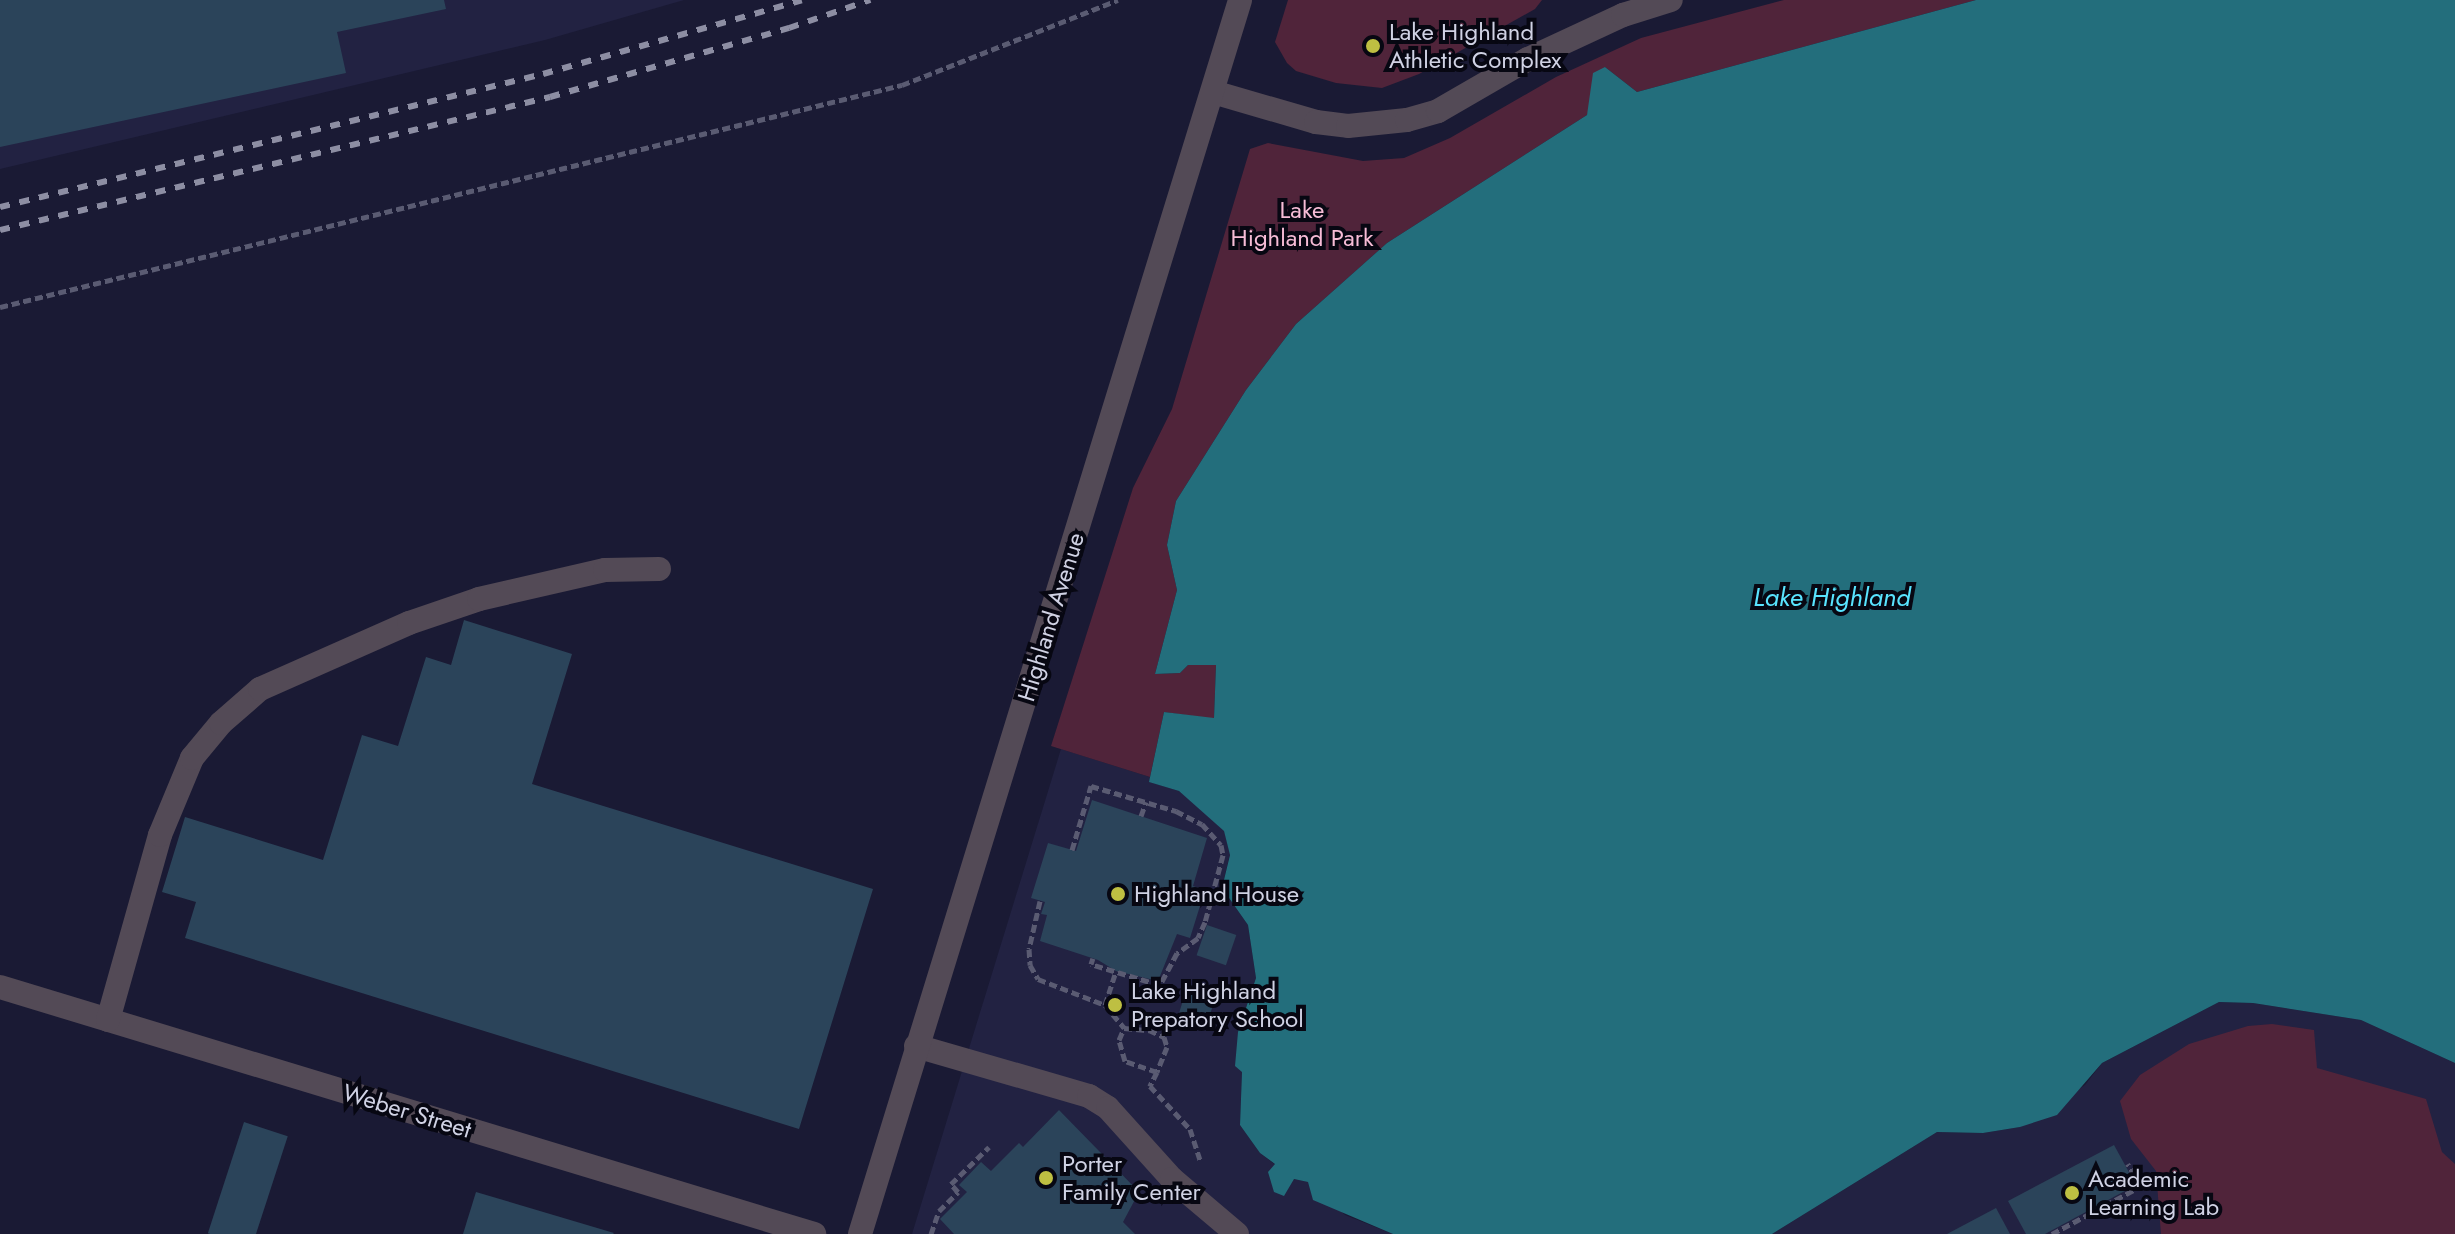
<!DOCTYPE html>
<html>
<head>
<meta charset="utf-8">
<style>
	body { margin:0 }
	#map { position:relative; width:2455px; height:1234px; overflow:hidden; background:#1a1a34; font-family:Jost,sans-serif }
	div>[style] { position:absolute }
	[style*='--x'] { left:calc(var(--x)*1px); top:calc(var(--y)*1px); width:calc(var(--w)*1px); rotate:calc(var(--a)*1deg) }
	.built>* { inset:0; background:#222242 }
	.green>* { inset:0; background:#50243a }
	.water>* { inset:0; background:#236e7c }
	.building>* { inset:0; background:#2b445a; transform-origin:0 0 }
	.path>* { height:5px; margin-top:-2.5px; transform-origin:0; background:repeating-linear-gradient(90deg,#5a5b72 0 8px,transparent 0 12px) }
	.minor>* { height:24px; margin:-12px; padding:0 12px; transform-origin:12px; border-radius:12px; background:#534a56 }
	.rail>* { height:6px; margin-top:-3px; transform-origin:0; background:repeating-linear-gradient(90deg,#8d8ea3 0 10px,transparent 0 20px) }
	.dots>* { width:22px; height:22px; translate:-50% -50%; box-sizing:border-box; border:4px solid #070712; border-radius:50% }
	span { translate:-50% -50%; white-space:nowrap; text-align:center; line-height:1.15; -webkit-text-stroke:8px #070712; paint-order:stroke }
	.poi-label { font-size:24px; color:#d0d2e4 }
	.left { translate:0 -50%; text-align:left }
	.park-label { font-size:24px; color:#f6bcd6 }
	.street-label { font-size:24px; color:#d0d2e4 }
	.water-label { font-size:26px; color:#59e4ff; font-style:italic }
</style>
</head>
<body>
<div id="map">
	<div class="built">
		<div style="clip-path:polygon(0 0,684px 0,545px 40px,0 169px)"></div>
		<div style="clip-path:polygon(1061px 749px,1150px 777px,1150px 782px,1179px 791px,1196px 804px,1224px 830px,1230px 854px,1222px 888px,1248px 925px,1256px 978px,1238px 1032px,1242px 1072px,1240px 1125px,1260px 1153px,1294px 1179px,1309px 1182px,1345px 1215px,1393px 1234px,912px 1234px)"></div>
		<div style="clip-path:polygon(2219px 1002px,2253px 1003px,2361px 1020px,2455px 1063px,2455px 1234px,1772px 1234px,1937px 1132px,1983px 1133px,2020px 1127px,2085px 1085px,2102px 1063px)"></div>
	</div>
	<div class="green">
		<div style="clip-path:polygon(1288px 0,1542px 0,1535px 9px,1419px 74px,1382px 88px,1336px 83px,1296px 71px,1287px 63px,1275px 42px)"></div>
		<div style="clip-path:polygon(1784px 0,1976px 0,1637px 92px,1605px 67px,1587px 115px,1387px 243px,1296px 324px,1246px 390px,1176px 501px,1167px 545px,1177px 590px,1155px 674px,1180px 673px,1188px 665px,1216px 665px,1214px 719px,1164px 712px,1150px 777px,1051px 746px,1133px 488px,1172px 409px,1250px 149px,1268px 143px,1363px 161px,1404px 158px,1450px 138px,1556px 77px,1641px 38px)"></div>
		<div style="clip-path:polygon(2272px 1024px,2314px 1030px,2317px 1068px,2426px 1099px,2442px 1152px,2455px 1164px,2455px 1234px,2161px 1234px,2156px 1171px,2131px 1139px,2120px 1101px,2140px 1075px,2189px 1044px,2248px 1026px)"></div>
	</div>
	<div class="water">
		<div style="clip-path:polygon(1976px 0,2455px 0,2455px 1063px,2361px 1020px,2253px 1003px,2219px 1002px,2102px 1063px,2057px 1115px,2020px 1127px,1983px 1133px,1937px 1132px,1772px 1234px,1393px 1234px,1313px 1200px,1308px 1182px,1294px 1179px,1284px 1196px,1274px 1192px,1268px 1172px,1275px 1164px,1260px 1153px,1240px 1125px,1242px 1072px,1235px 1066px,1238px 1032px,1256px 978px,1248px 925px,1222px 888px,1230px 855px,1224px 831px,1179px 791px,1149px 782px,1164px 712px,1214px 718px,1216px 665px,1188px 665px,1180px 673px,1155px 674px,1177px 590px,1167px 545px,1176px 501px,1246px 390px,1296px 324px,1387px 243px,1587px 115px,1593px 73px,1605px 67px,1637px 92px)"></div>
	</div>
	<div class="building">
		<div style="clip-path:polygon(0 0,444px 0,446px 9px,337px 32px,346px 73px,0 147px)"></div>
		<div style="clip-path:polygon(464px 620px,572px 654px,532px 784px,873px 889px,799px 1129px,185px 938px,196px 902px,162px 892px,185px 817px,323px 860px,362px 735px,398px 746px,426px 657px,451px 665px)"></div>
		<div style="clip-path:polygon(1092px 800px,1207px 838px,1193px 886px,1205px 890px,1190px 938px,1177px 934px,1158px 981px,1116px 971px,1098px 960px,1040px 941px,1047px 915px,1041px 914px,1045px 902px,1031px 898px,1048px 843px,1076px 851px)"></div>
		<div style="left:1207px;top:925px;width:31px;height:32px;rotate:19deg"></div>
		<div style="left:1188px;top:984px;width:30px;height:32px;rotate:17deg"></div>
		<div style="clip-path:polygon(1059px 1110px,1139px 1192px,1123px 1222px,1135px 1234px,954px 1234px,940px 1219px,967px 1192px,959px 1185px,981px 1162px,991px 1171px,1019px 1143px,1023px 1147px)"></div>
		<div style="left:244px;top:1122px;width:46px;height:117px;rotate:18deg"></div>
		<div style="clip-path:polygon(2114px 1145px,2136px 1185px,2045px 1234px,2026px 1234px,2008px 1201px)"></div>
		<div style="clip-path:polygon(476px 1192px,614px 1233px,613px 1234px,463px 1234px)"></div>
		<div style="clip-path:polygon(1996px 1208px,2010px 1234px,1947px 1234px)"></div>
	</div>
	<div class="path">
		<div style="--x:0;--y:307;--w:929;--a:-13.83"></div>
		<div style="--x:902;--y:85;--w:232;--a:-21.5"></div>
		<div style="--x:1141;--y:816;--w:15;--a:-70"></div>
		<div style="--x:1072;--y:850;--w:67;--a:-73.5"></div>
		<div style="--x:1091;--y:786;--w:89;--a:16.4"></div>
		<div style="--x:1176;--y:811;--w:29;--a:27"></div>
		<div style="--x:1202;--y:824;--w:28;--a:48"></div>
		<div style="--x:1221;--y:845;--w:10;--a:79"></div>
		<div style="--x:1223;--y:855;--w:69;--a:105"></div>
		<div style="--x:1205;--y:922;--w:17;--a:114"></div>
		<div style="--x:1198;--y:938;--w:26;--a:144"></div>
		<div style="--x:1177;--y:953;--w:36;--a:118"></div>
		<div style="--x:1160;--y:985;--w:72;--a:-163.1"></div>
		<div style="--x:1091;--y:964;--w:6;--a:-72"></div>
		<div style="--x:1040;--y:901;--w:49;--a:102.9"></div>
		<div style="--x:1029;--y:949;--w:16;--a:86"></div>
		<div style="--x:1030;--y:965;--w:16;--a:60"></div>
		<div style="--x:1038;--y:979;--w:72;--a:21.2"></div>
		<div style="--x:1105;--y:1005;--w:30;--a:50"></div>
		<div style="--x:1105;--y:1005;--w:36;--a:-72"></div>
		<div style="--x:1157;--y:1072;--w:34;--a:-161"></div>
		<div style="--x:1125;--y:1061;--w:22;--a:-106"></div>
		<div style="--x:1119;--y:1040;--w:13;--a:-67"></div>
		<div style="--x:1124;--y:1028;--w:25;--a:5"></div>
		<div style="--x:1149;--y:1030;--w:17;--a:25"></div>
		<div style="--x:1164;--y:1037;--w:10;--a:73"></div>
		<div style="--x:1167;--y:1047;--w:27;--a:112"></div>
		<div style="--x:1157;--y:1072;--w:16;--a:117"></div>
		<div style="--x:1150;--y:1086;--w:59;--a:47.1"></div>
		<div style="--x:1190;--y:1129;--w:35;--a:72"></div>
		<div style="--x:931;--y:1234;--w:24;--a:-71"></div>
		<div style="--x:939;--y:1211;--w:27;--a:-45"></div>
		<div style="--x:958;--y:1192;--w:11;--a:-131"></div>
		<div style="--x:951;--y:1184;--w:53;--a:-44.2"></div>
		<div style="--x:2052;--y:1234;--w:101;--a:-28.3"></div>
		<div style="--x:2141;--y:1186;--w:26;--a:-121"></div>
	</div>
	<div class="minor">
		<div style="--x:1213;--y:92;--w:107;--a:16.2"></div>
		<div style="--x:1316;--y:122;--w:32;--a:7"></div>
		<div style="--x:1348;--y:126;--w:59;--a:-5.8"></div>
		<div style="--x:1407;--y:120;--w:32;--a:-16"></div>
		<div style="--x:1438;--y:111;--w:104;--a:-30"></div>
		<div style="--x:1528;--y:59;--w:105;--a:-24.9"></div>
		<div style="--x:1623;--y:15;--w:50;--a:-17.4"></div>
		<div style="--x:0;--y:987;--w:851;--a:16.88"></div>
		<div style="--x:108;--y:1020;--w:192;--a:-74.3"></div>
		<div style="--x:160;--y:835;--w:83;--a:-67.4"></div>
		<div style="--x:192;--y:758;--w:45;--a:-50.4"></div>
		<div style="--x:221;--y:723;--w:52;--a:-41.1"></div>
		<div style="--x:260;--y:689;--w:163;--a:-23.9"></div>
		<div style="--x:409;--y:623;--w:74;--a:-18.9"></div>
		<div style="--x:479;--y:599;--w:129;--a:-13"></div>
		<div style="--x:605;--y:570;--w:54;--a:-1.1"></div>
		<div style="--x:916;--y:1046;--w:180;--a:16.1"></div>
		<div style="--x:1089;--y:1096;--w:22;--a:32"></div>
		<div style="--x:1108;--y:1108;--w:96;--a:48"></div>
		<div style="--x:1172;--y:1179;--w:85;--a:40.2"></div>
		<div style="--x:860;--y:1234;--w:1291;--a:-72.88"></div>
	</div>
	<div class="rail">
		<div style="--x:0;--y:207;--w:559;--a:-13.76"></div>
		<div style="--x:543;--y:74;--w:269;--a:-15.9"></div>
		<div style="--x:0;--y:230;--w:566;--a:-13.59"></div>
		<div style="--x:550;--y:97;--w:249;--a:-16.1"></div>
		<div style="--x:789;--y:28;--w:86;--a:-19.1"></div>
	</div>
	<div class="dots">
		<div style="left:1373px;top:46px;background:#bebf42"></div>
		<div style="left:1118px;top:894px;background:#bebf42"></div>
		<div style="left:1115px;top:1005px;background:#bebf42"></div>
		<div style="left:1046px;top:1178px;background:#bebf42"></div>
		<div style="left:2072px;top:1193px;background:#bebf42"></div>
	</div>
	<div class="poi-label">
		<span class="left" style="left:1389px;top:46px">Lake Highland<br>Athletic Complex</span>
		<span class="left" style="left:1134px;top:894px">Highland House</span>
		<span class="left" style="left:1131px;top:1005px">Lake Highland<br>Prepatory School</span>
		<span class="left" style="left:1062px;top:1178px">Porter<br>Family Center</span>
		<span class="left" style="left:2088px;top:1193px">Academic<br>Learning Lab</span>
	</div>
	<div class="park-label">
		<span style="left:1302px;top:224px">Lake<br>Highland Park</span>
	</div>
	<div class="street-label">
		<span style="left:1051px;top:617px;rotate:-73deg">Highland Avenue</span>
		<span style="left:407px;top:1111px;rotate:17deg">Weber Street</span>
	</div>
	<div class="water-label">
		<span style="left:1832px;top:598px">Lake Highland</span>
	</div>
</div>
</body>
</html>
